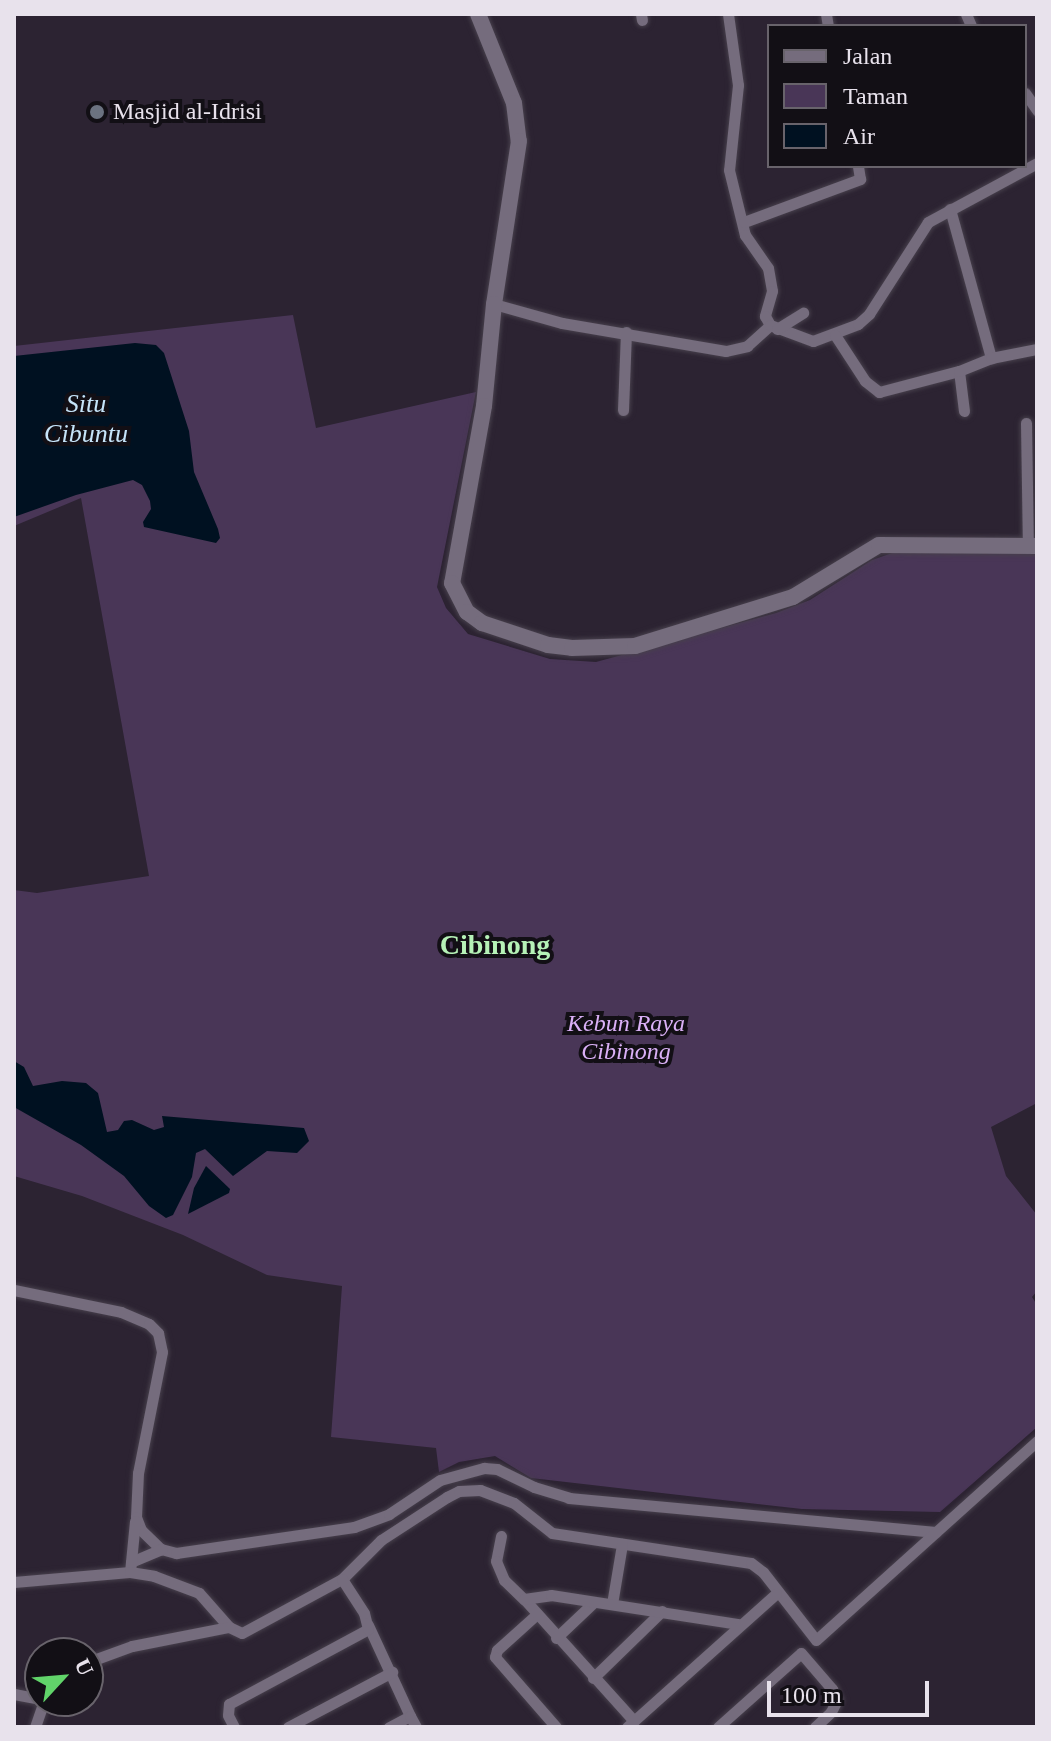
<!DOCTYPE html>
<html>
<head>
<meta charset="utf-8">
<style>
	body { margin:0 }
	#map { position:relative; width:1051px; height:1741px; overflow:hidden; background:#2c2332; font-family:"Times New Roman",serif }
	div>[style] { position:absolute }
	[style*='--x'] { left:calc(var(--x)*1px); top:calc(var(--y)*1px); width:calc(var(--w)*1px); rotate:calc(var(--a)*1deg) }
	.green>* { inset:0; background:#493657 }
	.water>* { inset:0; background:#001121 }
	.roads { filter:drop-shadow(0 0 2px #47404c) drop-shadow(0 0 2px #47404c) }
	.street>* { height:11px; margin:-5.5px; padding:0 5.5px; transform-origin:5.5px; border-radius:5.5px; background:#756c7d }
	.secondary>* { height:16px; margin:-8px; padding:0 8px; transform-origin:8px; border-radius:8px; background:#756c7d }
	.dots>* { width:22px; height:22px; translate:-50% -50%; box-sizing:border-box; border:4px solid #120f15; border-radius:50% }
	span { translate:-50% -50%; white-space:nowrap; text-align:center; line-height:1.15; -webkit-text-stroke:8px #120f15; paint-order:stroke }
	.poi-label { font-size:24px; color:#e8e2ec }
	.left { translate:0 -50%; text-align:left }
	.park-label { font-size:24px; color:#dab0f7; font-style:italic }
	.water-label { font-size:26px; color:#c6e4f9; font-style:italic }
	.quarter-label { font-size:28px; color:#b6f2b7; font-weight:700 }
	.frame { position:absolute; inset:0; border:16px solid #e8e2ec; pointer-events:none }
	.legend { position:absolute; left:767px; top:24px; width:260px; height:144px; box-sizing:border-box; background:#120f15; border:2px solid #68636b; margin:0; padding:10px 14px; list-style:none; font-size:24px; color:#e8e2ec }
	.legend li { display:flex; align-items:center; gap:16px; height:40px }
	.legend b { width:40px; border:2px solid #68636b }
	.north { position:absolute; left:24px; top:1637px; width:80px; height:80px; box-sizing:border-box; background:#120f15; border:2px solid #68636b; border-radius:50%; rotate:64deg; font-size:22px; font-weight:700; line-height:32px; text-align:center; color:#e8e2ec }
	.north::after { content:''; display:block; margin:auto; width:28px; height:36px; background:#61d46a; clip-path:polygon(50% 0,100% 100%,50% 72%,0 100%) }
	.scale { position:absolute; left:767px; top:1681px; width:162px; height:36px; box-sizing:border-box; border:4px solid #e8e2ec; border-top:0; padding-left:10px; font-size:24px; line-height:28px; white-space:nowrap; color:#e8e2ec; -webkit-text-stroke:6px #120f15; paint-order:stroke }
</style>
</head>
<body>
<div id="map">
	<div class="green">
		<div style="clip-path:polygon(293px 315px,316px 428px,476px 392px,437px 587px,446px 608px,468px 634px,550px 659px,596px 662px,776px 613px,810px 600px,872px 560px,898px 551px,1037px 553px,1037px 1103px,991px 1127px,1006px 1176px,1037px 1215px,1037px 1291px,1032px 1297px,1037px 1305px,1037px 1427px,940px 1512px,802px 1509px,531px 1478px,495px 1456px,459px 1462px,439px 1472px,436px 1448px,331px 1437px,342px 1286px,267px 1275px,183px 1235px,82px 1196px,14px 1176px,14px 890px,37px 893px,149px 876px,81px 498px,14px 526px,14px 346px)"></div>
	</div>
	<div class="water">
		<div style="clip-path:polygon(135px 343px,156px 345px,164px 353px,189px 431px,194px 472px,218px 529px,220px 538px,216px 543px,144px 527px,143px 522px,151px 509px,150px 501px,142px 485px,133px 480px,76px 495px,14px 517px,14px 356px)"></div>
		<div style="clip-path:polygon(14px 1061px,24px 1067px,33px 1086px,62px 1081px,86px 1083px,98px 1093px,107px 1132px,118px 1130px,124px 1121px,132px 1120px,154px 1130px,164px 1127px,162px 1116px,304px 1128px,309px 1141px,297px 1153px,267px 1151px,233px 1176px,205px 1149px,196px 1153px,192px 1177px,173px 1215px,166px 1218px,149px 1206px,124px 1176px,81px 1145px,14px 1107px)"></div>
		<div style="clip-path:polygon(206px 1166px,230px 1189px,229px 1193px,188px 1214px,194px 1188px)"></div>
	</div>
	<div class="roads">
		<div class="street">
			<div style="--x:641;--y:14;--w:6;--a:81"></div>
			<div style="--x:728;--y:14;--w:72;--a:82"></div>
			<div style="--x:738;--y:85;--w:85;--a:96"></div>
			<div style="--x:729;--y:170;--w:67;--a:76.2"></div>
			<div style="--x:745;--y:235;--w:40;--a:55.1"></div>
			<div style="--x:768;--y:268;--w:23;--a:80"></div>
			<div style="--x:772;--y:291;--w:26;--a:106"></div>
			<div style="--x:765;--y:316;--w:10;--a:61"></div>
			<div style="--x:826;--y:14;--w:12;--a:81"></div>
			<div style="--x:966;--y:14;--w:13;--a:67"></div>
			<div style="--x:1025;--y:93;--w:21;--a:55"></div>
			<div style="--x:950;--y:209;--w:155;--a:74.6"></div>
			<div style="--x:744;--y:222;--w:124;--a:-20.3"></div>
			<div style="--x:860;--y:179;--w:13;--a:-99"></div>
			<div style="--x:494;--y:304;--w:71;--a:15.6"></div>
			<div style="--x:562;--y:323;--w:166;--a:9.7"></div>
			<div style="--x:726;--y:351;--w:22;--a:-13"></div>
			<div style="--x:747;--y:346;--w:31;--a:-42"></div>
			<div style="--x:770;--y:325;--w:46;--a:20.4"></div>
			<div style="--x:813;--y:341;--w:48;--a:-20.7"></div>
			<div style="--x:858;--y:324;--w:15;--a:-42"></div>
			<div style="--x:869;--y:314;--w:109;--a:-57.3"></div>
			<div style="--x:928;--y:222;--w:124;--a:-28.4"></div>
			<div style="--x:777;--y:329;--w:31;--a:-32"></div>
			<div style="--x:835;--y:335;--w:55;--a:56.9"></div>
			<div style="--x:865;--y:381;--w:18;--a:38"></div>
			<div style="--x:879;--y:392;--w:83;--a:-14.7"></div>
			<div style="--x:623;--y:410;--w:78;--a:-87.8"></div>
			<div style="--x:964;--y:411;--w:40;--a:-97.1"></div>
			<div style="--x:959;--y:371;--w:35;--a:-22"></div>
			<div style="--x:991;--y:358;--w:47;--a:-11.1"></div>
			<div style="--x:1026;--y:423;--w:123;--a:89.1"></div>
			<div style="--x:14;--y:1290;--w:109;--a:11.6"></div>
			<div style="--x:121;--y:1312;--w:30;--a:23"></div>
			<div style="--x:149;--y:1324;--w:13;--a:45"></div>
			<div style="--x:158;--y:1333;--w:19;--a:78"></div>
			<div style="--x:162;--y:1352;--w:123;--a:101.2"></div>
			<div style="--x:138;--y:1473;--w:44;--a:92.6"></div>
			<div style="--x:136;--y:1517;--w:14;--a:69"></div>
			<div style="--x:141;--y:1530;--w:28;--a:44"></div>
			<div style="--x:161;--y:1549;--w:16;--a:15"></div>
			<div style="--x:176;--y:1553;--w:180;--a:-8.3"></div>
			<div style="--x:354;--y:1527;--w:37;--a:-20"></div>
			<div style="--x:389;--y:1514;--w:61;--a:-33.7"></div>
			<div style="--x:440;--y:1480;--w:46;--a:-15.3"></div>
			<div style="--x:484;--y:1468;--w:13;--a:4"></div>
			<div style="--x:497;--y:1469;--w:41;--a:25.9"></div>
			<div style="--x:534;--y:1487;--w:37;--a:17"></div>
			<div style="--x:569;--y:1498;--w:368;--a:5.3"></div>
			<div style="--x:501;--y:1536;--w:25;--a:101"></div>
			<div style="--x:496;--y:1561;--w:21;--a:67"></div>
			<div style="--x:504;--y:1580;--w:28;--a:44"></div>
			<div style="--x:131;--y:1562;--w:33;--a:-23"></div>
			<div style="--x:130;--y:1572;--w:51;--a:-84.4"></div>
			<div style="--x:14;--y:1582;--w:116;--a:-4.9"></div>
			<div style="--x:130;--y:1572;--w:24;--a:9"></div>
			<div style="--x:154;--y:1576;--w:48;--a:20.7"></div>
			<div style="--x:199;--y:1593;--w:45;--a:48.6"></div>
			<div style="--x:229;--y:1627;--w:14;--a:25"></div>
			<div style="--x:242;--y:1633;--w:114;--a:-28.4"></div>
			<div style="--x:342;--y:1579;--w:55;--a:-45"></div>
			<div style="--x:381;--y:1540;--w:79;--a:-33.1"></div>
			<div style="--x:447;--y:1497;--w:13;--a:-27"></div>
			<div style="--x:459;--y:1491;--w:21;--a:-3"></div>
			<div style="--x:480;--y:1490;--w:36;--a:21"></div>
			<div style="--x:514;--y:1503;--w:48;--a:38.3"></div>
			<div style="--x:552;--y:1533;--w:201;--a:8.6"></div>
			<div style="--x:751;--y:1563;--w:15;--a:37"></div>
			<div style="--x:763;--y:1572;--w:86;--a:52.1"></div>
			<div style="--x:816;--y:1640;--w:297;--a:-42"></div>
			<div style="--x:612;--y:1604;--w:61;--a:-80.5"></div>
			<div style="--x:537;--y:1614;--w:54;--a:138"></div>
			<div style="--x:497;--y:1650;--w:7;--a:106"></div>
			<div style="--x:495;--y:1657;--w:93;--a:48.9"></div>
			<div style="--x:368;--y:1625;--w:100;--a:65.2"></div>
			<div style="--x:410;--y:1716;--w:24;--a:152"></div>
			<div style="--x:556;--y:1638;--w:52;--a:-43.5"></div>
			<div style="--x:88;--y:1662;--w:47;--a:-20"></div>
			<div style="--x:132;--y:1646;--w:99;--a:-11.1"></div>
			<div style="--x:593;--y:1678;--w:96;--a:-44.2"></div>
			<div style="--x:14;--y:1694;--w:26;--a:11"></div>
			<div style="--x:410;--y:1716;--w:13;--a:61"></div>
			<div style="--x:634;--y:1721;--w:164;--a:-132"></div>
			<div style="--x:524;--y:1599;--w:27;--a:-8"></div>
			<div style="--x:551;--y:1595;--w:190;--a:8.8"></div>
			<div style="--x:35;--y:1727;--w:28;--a:-71"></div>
			<div style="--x:234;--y:1727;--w:13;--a:-117"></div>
			<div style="--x:228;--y:1715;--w:11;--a:-85"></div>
			<div style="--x:229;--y:1704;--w:158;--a:-28.3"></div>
			<div style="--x:368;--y:1629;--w:16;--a:-104"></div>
			<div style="--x:364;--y:1613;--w:40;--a:-122.9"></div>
			<div style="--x:288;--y:1727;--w:118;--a:-27.9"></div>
			<div style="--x:627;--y:1727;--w:200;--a:-41.8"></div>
			<div style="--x:718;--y:1727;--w:111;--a:-41.7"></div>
			<div style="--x:801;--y:1653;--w:48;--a:49.3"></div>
			<div style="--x:832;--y:1689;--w:12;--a:66"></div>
			<div style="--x:837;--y:1700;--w:13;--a:117"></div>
			<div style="--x:831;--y:1712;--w:22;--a:137"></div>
		</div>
		<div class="secondary">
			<div style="--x:478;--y:14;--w:96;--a:68"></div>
			<div style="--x:514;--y:103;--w:38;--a:83"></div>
			<div style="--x:519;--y:141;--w:165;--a:98.7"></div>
			<div style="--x:494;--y:304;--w:102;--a:95.6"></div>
			<div style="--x:484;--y:406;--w:180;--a:100.2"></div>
			<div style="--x:452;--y:583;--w:33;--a:63"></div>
			<div style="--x:467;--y:612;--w:19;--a:36"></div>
			<div style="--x:482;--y:623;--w:70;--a:18.4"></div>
			<div style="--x:548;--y:645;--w:24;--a:7"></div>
			<div style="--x:572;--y:648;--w:63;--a:-1.8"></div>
			<div style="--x:635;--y:646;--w:165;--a:-17.2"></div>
			<div style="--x:793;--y:597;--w:100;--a:-31.2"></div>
			<div style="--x:879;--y:545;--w:158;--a:0.4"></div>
		</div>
	</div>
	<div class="dots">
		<div style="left:97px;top:112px;background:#6b7280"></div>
	</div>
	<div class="poi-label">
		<span class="left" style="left:113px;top:112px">Masjid al-Idrisi</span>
	</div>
	<div class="park-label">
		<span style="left:626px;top:1038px">Kebun Raya<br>Cibinong</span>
	</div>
	<div class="water-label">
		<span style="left:86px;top:419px">Situ<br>Cibuntu</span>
	</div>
	<div class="quarter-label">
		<span style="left:495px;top:945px">Cibinong</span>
	</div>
	<div class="frame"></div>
	<ul class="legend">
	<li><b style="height:10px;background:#756c7d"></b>Jalan</li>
	<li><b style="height:22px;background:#493657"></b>Taman</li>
	<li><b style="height:22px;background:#001121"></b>Air</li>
	</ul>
	<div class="north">U</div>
	<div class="scale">100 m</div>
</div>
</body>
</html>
